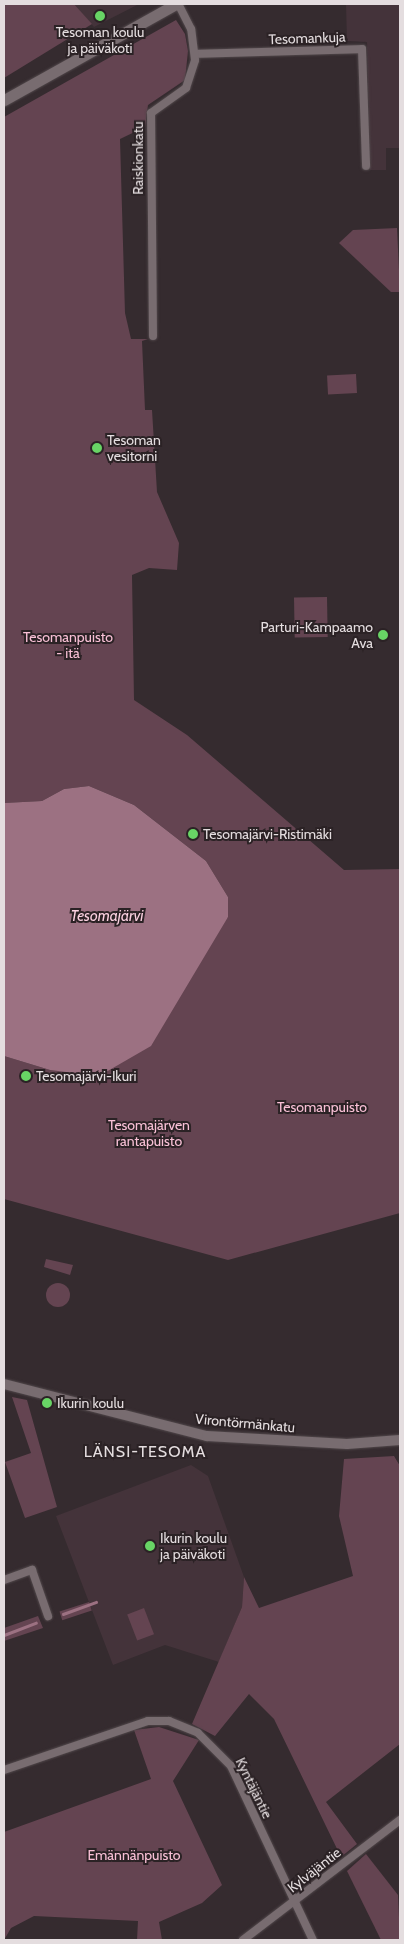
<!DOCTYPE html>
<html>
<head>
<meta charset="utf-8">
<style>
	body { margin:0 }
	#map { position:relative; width:404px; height:1944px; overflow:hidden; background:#352b2f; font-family:Cabin,sans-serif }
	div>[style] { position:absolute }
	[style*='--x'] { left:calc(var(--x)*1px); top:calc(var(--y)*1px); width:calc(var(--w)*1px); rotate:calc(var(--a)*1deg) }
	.built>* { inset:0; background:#44333a }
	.green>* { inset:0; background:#644451; transform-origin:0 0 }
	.round { border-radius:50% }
	.water>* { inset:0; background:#9c7182 }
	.stream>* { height:2.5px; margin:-1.25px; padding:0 1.25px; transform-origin:1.25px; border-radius:1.25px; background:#9c7182 }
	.roads { filter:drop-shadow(0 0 1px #51484b) drop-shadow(0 0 1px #51484b) }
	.minor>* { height:8px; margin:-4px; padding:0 4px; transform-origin:4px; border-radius:4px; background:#786c70 }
	.tertiary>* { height:10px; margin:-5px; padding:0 5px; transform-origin:5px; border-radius:5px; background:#786c70 }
	.secondary>* { height:11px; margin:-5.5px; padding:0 5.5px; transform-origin:5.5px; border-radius:5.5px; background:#786c70 }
	.dots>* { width:14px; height:14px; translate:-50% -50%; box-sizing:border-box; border:2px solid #2b2225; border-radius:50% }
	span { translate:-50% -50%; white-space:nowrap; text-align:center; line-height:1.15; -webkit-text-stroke:4px #2b2225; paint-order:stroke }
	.poi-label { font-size:14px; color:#e4dddf }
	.left { translate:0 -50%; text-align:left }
	.right { translate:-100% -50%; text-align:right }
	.street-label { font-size:14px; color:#e4dddf }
	.park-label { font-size:14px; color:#f9c0d6 }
	.water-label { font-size:15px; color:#fcd1e1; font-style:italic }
	.quarter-label { font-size:16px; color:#e4dddf; letter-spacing:1px }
	.frame { position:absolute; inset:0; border:5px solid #e4dddf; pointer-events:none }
</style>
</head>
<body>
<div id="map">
	<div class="built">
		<div style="clip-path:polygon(74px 4px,139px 4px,94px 27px)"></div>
		<div style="clip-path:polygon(346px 4px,400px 4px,400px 148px,386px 148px,386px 170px,370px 170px,367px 42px,347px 41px)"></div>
		<div style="clip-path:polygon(191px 1465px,208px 1476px,244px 1577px,242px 1607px,219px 1662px,165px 1645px,113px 1665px,56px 1516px)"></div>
	</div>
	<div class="green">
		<div style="clip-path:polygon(4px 4px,74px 4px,92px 24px,4px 78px)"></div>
		<div style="clip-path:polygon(176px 20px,185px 34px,188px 51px,185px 80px,148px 105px,145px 127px,120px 139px,125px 313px,131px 339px,148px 339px,142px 341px,145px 410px,152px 410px,157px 492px,179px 543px,177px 570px,149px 568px,132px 575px,134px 700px,187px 735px,344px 870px,400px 869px,400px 1213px,228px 1260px,4px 1199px,4px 1056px,50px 1070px,74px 1071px,228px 917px,228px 897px,206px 861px,134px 805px,89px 786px,64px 789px,42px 801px,4px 803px,4px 117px)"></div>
		<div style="clip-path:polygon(397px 228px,400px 292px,391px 292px,339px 243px,353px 230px)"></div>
		<div style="left:356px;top:374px;width:19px;height:29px;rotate:87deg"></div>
		<div style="left:327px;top:597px;width:40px;height:33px;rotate:89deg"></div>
		<div style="clip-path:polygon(46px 1259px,73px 1265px,70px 1275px,44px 1267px)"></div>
		<div class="round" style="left:46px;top:1283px;width:24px;height:24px"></div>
		<div style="clip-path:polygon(12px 1397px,27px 1400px,57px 1507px,25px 1518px,5px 1462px,31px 1453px)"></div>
		<div style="clip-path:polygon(394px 1456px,400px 1466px,400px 1744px,326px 1802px,357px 1844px,341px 1857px,274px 1719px,249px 1694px,215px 1736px,192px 1724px,242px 1607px,244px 1577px,259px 1608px,353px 1576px,339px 1516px,344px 1459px)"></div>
		<div style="left:89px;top:1602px;width:9px;height:31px;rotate:72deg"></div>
		<div style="left:144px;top:1608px;width:28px;height:18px;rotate:69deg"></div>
		<div style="clip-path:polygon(38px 1616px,43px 1628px,4px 1641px,4px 1628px)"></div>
		<div style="clip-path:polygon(159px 1727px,199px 1740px,173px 1781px,222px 1885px,202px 1903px,159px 1922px,162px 1940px,137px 1940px,138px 1921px,34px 1916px,11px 1928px,4px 1940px,4px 1832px,151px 1779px,134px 1730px)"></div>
		<div style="clip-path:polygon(366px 1854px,398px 1895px,400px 1940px,381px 1940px,347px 1871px)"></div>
	</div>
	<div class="water">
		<div style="clip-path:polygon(89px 786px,134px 805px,206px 861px,228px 897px,228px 917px,151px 1046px,99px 1076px,50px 1070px,4px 1056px,4px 803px,42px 801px,64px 789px)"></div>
	</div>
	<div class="stream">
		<div style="--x:63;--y:1614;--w:35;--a:-20"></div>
		<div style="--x:4;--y:1635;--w:34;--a:-21"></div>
	</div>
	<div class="roads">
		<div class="minor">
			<div style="--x:195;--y:54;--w:167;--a:-1.7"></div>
			<div style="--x:362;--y:49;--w:117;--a:88"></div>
			<div style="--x:153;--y:336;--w:223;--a:-90.5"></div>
			<div style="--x:151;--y:113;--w:43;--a:-35.5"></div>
			<div style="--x:186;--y:88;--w:29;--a:-72"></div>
			<div style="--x:195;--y:60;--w:31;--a:-97"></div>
			<div style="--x:191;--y:29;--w:28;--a:-117"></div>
			<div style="--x:4;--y:1580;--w:30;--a:-20"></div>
			<div style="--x:32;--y:1570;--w:49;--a:70.8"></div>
			<div style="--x:4;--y:1770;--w:152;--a:-18.8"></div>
			<div style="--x:148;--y:1721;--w:21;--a:0"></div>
			<div style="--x:169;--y:1721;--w:31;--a:22"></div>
			<div style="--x:198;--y:1733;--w:47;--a:45"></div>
			<div style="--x:231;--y:1766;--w:192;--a:64.8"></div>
			<div style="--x:243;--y:1940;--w:198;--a:-37.4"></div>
		</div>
		<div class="tertiary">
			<div style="--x:4;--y:1384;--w:210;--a:14.4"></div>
			<div style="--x:207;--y:1436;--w:140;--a:3.3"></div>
			<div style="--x:347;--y:1444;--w:53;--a:-4.3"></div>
		</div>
		<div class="secondary">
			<div style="--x:4;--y:100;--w:197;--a:-29.2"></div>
		</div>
	</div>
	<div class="dots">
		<div style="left:100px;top:16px;background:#68d465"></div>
		<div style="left:97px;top:448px;background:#68d465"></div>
		<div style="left:383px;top:635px;background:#68d465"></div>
		<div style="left:193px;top:834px;background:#68d465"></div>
		<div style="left:26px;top:1076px;background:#68d465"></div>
		<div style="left:47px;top:1403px;background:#68d465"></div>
		<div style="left:150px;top:1546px;background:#68d465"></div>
	</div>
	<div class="poi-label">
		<span style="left:100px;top:40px">Tesoman koulu<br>ja päiväkoti</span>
		<span class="left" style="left:107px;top:448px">Tesoman<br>vesitorni</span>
		<span class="right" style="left:373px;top:635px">Parturi-Kampaamo<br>Ava</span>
		<span class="left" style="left:203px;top:834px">Tesomajärvi-Ristimäki</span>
		<span class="left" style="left:36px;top:1076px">Tesomajärvi-Ikuri</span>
		<span class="left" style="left:57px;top:1403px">Ikurin koulu</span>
		<span class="left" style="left:160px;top:1546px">Ikurin koulu<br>ja päiväkoti</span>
	</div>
	<div class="street-label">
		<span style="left:307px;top:38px;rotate:-2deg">Tesomankuja</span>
		<span style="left:138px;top:158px;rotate:-90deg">Raiskionkatu</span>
		<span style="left:245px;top:1423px;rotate:5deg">Virontörmänkatu</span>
		<span style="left:254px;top:1788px;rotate:64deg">Kyntäjäntie</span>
		<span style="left:314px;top:1870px;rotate:-38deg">Kylväjäntie</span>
	</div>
	<div class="park-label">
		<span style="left:68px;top:645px">Tesomanpuisto<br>- itä</span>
		<span style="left:322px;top:1107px">Tesomanpuisto</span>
		<span style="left:149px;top:1133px">Tesomajärven<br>rantapuisto</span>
		<span style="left:134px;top:1855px">Emännänpuisto</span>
	</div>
	<div class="water-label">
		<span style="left:107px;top:917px">Tesomajärvi</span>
	</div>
	<div class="quarter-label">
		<span style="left:145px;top:1452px">LÄNSI-TESOMA</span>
	</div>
	<div class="frame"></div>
</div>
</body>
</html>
